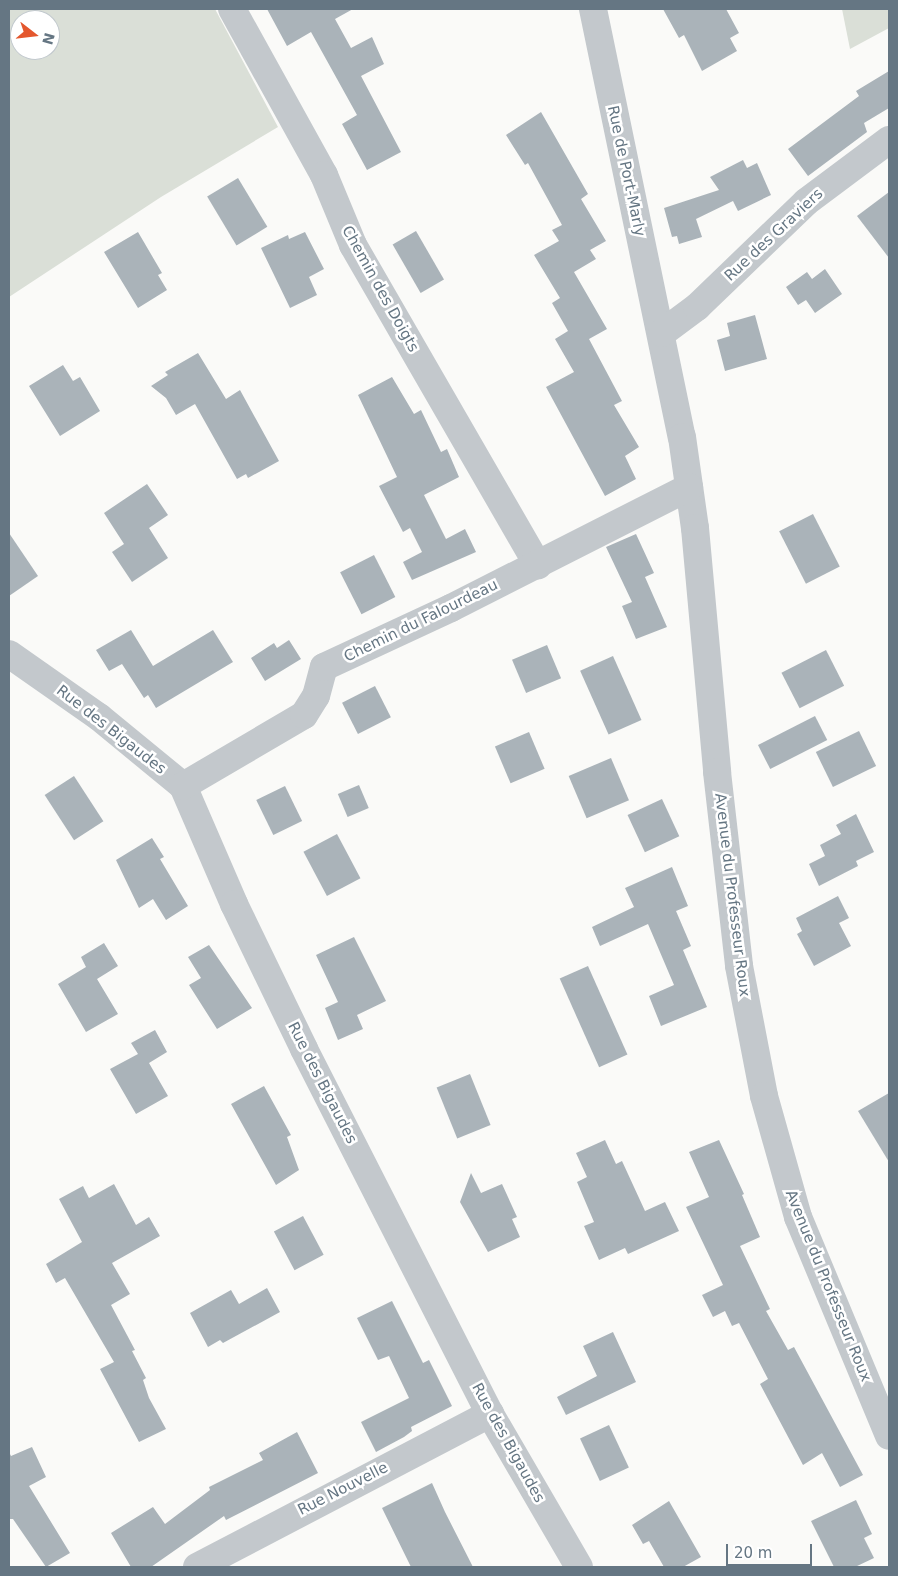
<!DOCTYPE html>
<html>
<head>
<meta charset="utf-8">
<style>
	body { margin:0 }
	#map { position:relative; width:898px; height:1576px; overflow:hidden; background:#fafaf8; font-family:"DejaVu Sans",sans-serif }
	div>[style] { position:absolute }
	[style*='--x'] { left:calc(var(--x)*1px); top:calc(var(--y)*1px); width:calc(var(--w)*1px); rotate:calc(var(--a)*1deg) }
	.green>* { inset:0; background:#dadfd7 }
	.building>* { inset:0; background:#aab3b9; transform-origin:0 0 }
	.minor>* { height:28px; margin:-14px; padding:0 14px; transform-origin:14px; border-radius:14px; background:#c3c8cc }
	span { translate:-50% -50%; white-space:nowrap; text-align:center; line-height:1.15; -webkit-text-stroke:5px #fff; paint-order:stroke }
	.street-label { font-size:15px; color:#657683 }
	.frame { position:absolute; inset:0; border:10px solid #657683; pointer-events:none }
	.north { position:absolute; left:10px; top:10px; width:50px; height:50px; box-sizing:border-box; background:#fff; border:1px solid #c1c8cd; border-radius:50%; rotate:106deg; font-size:14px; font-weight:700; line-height:20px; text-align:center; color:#657683 }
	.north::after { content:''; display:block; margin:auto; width:18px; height:22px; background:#e4572e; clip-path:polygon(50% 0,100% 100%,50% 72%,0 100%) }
	.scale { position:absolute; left:726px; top:1544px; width:86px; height:22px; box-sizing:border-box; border:2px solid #657683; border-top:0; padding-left:6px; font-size:15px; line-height:18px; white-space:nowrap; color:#657683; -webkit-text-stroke:4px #fff; paint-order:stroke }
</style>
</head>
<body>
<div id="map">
	<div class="green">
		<div style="clip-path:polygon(evenodd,9px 9px,215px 9px,278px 127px,161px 197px,9px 297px,9px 9px,20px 20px,50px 20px,50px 50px,20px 50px,20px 20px)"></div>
		<div style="clip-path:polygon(842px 9px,889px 9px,889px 28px,850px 49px)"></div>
	</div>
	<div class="building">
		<div style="clip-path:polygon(267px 9px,353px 9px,335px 19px,351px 48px,372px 37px,384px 64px,361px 76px,401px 152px,367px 170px,342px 124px,357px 115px,311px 32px,287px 46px)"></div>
		<div style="clip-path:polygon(663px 9px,726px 9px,739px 33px,730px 38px,737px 51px,702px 71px,684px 35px,679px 38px)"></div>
		<div style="clip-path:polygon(889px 71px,889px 108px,864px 123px,867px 132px,808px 176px,788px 149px,859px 96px,856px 91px)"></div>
		<div style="clip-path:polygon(541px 112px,588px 194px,581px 199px,606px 241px,590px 250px,596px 259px,574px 272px,607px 329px,589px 339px,622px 401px,614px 405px,639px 447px,625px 456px,636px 479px,605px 496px,546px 387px,574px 372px,555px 339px,568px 331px,552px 303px,560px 298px,534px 255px,559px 241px,552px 230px,562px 225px,528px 163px,525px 165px,506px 135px)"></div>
		<div style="clip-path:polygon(743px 160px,747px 168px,757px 163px,771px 195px,738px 211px,733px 201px,696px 219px,702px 237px,679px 244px,677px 236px,672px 237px,664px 208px,719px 190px,710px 177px)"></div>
		<div style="left:238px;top:178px;width:57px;height:36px;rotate:59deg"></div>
		<div style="clip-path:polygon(889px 192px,889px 258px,857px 216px)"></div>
		<div style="left:416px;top:231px;width:56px;height:27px;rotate:60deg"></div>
		<div style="clip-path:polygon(138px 232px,162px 273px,158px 275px,167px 290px,138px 308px,104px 252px)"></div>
		<div style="clip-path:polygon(305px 232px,324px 269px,309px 277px,317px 295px,290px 308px,261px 248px,288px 235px,289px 239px)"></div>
		<div style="clip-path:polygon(825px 269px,842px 294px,815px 313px,806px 300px,798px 305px,786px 287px,807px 272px,812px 279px)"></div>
		<div style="clip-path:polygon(755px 315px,767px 359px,725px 371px,717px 340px,730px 336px,727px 323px)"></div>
		<div style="clip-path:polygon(198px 353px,226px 399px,240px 390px,279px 461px,248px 478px,246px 474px,237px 479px,195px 404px,176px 415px,166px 398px,151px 386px,168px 375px,165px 372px)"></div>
		<div style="clip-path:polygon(63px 365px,73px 381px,80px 377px,100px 411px,60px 436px,29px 386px)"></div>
		<div style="clip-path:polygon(392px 377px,414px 414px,421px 410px,441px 452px,447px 449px,459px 477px,424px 495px,446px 539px,465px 529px,476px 552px,412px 580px,403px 562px,422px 552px,410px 528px,403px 532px,379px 486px,397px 477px,358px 395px)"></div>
		<div style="clip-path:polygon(147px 484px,168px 515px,149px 528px,168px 558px,132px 582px,112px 552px,124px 544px,104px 513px)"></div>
		<div style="left:813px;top:514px;width:59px;height:38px;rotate:63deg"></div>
		<div style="clip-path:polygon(9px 533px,38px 576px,9px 596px)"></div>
		<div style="clip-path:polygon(636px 534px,654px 573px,645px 577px,667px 627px,636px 639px,622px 606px,632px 602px,606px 547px)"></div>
		<div style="left:374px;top:555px;width:47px;height:38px;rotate:63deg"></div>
		<div style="clip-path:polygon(131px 630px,153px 666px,213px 630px,233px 662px,156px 708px,148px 695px,144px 698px,122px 664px,109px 671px,96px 650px)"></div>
		<div style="clip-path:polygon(289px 640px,301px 659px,265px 681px,251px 658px,274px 643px,277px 648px)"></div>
		<div style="left:547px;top:645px;width:36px;height:38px;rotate:67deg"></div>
		<div style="left:826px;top:650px;width:40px;height:50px;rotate:63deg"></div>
		<div style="left:613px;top:656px;width:70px;height:36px;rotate:66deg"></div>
		<div style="left:375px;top:686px;width:35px;height:37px;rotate:63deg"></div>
		<div style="left:815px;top:716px;width:27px;height:64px;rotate:63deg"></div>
		<div style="left:859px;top:731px;width:39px;height:48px;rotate:64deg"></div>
		<div style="left:529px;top:732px;width:40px;height:37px;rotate:67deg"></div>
		<div style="left:611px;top:758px;width:46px;height:46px;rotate:67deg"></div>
		<div style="left:74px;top:776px;width:54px;height:35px;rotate:57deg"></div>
		<div style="left:359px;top:785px;width:25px;height:23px;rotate:67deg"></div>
		<div style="left:285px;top:786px;width:39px;height:32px;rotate:64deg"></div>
		<div style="left:662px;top:799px;width:41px;height:38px;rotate:65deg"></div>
		<div style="clip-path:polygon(856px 814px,874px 852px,856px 861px,858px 866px,819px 886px,809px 864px,825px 856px,820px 845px,841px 834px,836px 825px)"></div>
		<div style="left:337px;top:834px;width:50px;height:38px;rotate:62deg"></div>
		<div style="clip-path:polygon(152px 838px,164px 857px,160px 859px,188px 906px,166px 920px,153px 899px,139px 908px,116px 860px)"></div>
		<div style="clip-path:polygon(672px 867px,688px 906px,676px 911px,691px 946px,683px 950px,707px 1007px,661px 1026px,649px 996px,674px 985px,648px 924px,600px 946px,592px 927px,634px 907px,625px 888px)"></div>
		<div style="clip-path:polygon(838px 896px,849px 918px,839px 923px,851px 946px,814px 966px,797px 934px,802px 931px,796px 918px)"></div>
		<div style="clip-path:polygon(354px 937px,386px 1001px,357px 1015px,363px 1029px,338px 1040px,325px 1008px,338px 1002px,316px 955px)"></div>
		<div style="clip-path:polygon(104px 943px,118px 966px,97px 979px,118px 1014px,86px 1032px,58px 984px,86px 967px,81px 957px)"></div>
		<div style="clip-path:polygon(209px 945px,252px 1008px,217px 1029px,189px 985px,201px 978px,188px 957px)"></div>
		<div style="left:588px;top:966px;width:97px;height:31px;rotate:66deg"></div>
		<div style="clip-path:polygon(155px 1030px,167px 1052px,149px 1063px,168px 1096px,136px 1114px,110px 1069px,138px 1054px,131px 1043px)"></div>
		<div style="left:470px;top:1074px;width:55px;height:36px;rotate:68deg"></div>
		<div style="clip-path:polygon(264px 1086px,291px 1135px,287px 1137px,299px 1170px,276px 1185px,231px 1104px)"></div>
		<div style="clip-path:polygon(889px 1093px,889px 1162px,858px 1111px)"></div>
		<div style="clip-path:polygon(605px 1140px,616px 1164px,622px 1161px,645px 1211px,665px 1202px,679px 1231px,628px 1254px,625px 1248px,599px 1260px,584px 1226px,594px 1222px,577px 1182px,587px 1177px,576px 1153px)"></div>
		<div style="clip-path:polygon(719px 1140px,744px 1194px,742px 1195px,760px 1237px,740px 1246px,770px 1309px,766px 1311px,788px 1350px,794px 1347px,863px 1475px,840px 1487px,822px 1453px,803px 1465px,760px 1384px,768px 1379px,739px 1323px,732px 1326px,725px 1311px,713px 1317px,702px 1295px,723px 1285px,686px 1207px,709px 1197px,689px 1152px)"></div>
		<div style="clip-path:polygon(471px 1173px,481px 1193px,502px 1184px,517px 1217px,512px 1219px,520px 1237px,488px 1252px,460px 1202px)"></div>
		<div style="clip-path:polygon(114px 1184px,136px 1225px,149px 1217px,160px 1236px,112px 1263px,130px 1294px,111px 1305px,135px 1350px,132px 1351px,146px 1378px,143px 1380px,149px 1398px,166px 1429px,139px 1442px,100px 1369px,114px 1362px,65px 1278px,56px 1283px,46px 1264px,82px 1242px,59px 1199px,83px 1186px,89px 1198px)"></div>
		<div style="left:303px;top:1216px;width:44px;height:33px;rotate:62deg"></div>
		<div style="clip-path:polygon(267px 1288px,280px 1312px,223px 1343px,220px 1340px,208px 1347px,190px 1313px,231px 1290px,239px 1304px)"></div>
		<div style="clip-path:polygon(392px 1301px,423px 1363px,429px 1360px,452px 1406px,411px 1427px,412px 1431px,404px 1437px,376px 1452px,361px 1422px,409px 1398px,389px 1356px,378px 1360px,357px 1318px)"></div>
		<div style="clip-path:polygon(613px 1332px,636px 1382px,566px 1415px,557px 1397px,597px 1376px,583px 1346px)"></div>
		<div style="left:609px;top:1425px;width:47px;height:32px;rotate:65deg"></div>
		<div style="clip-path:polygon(297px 1432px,318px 1473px,226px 1520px,224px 1516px,151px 1567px,131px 1567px,111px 1533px,153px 1507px,165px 1524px,210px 1490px,209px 1487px,263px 1460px,259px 1453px)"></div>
		<div style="clip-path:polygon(32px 1447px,46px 1477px,29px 1486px,70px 1553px,46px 1567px,13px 1519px,9px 1519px,9px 1452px,11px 1456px)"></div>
		<div style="clip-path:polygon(432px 1483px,445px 1512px,473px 1567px,411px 1567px,382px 1508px)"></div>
		<div style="clip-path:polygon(856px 1500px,872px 1534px,864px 1538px,874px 1558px,855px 1567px,834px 1567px,811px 1521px)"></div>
		<div style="clip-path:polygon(669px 1501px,701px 1557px,683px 1567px,664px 1567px,649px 1541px,643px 1544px,632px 1525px)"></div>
	</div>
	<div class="minor">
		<div style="--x:232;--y:9;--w:190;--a:61"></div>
		<div style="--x:324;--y:175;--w:76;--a:67.5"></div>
		<div style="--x:353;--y:245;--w:370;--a:60"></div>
		<div style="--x:593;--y:9;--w:437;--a:78.3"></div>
		<div style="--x:682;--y:437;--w:92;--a:81.9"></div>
		<div style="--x:695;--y:528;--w:245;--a:84.8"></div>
		<div style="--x:717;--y:772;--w:195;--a:83.5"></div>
		<div style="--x:739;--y:966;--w:132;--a:79.1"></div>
		<div style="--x:764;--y:1096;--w:126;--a:74.3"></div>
		<div style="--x:798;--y:1217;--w:237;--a:67.4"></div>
		<div style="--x:662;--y:333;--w:44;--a:-36.6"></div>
		<div style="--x:697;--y:307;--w:151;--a:-43.9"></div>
		<div style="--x:806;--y:202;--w:104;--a:-36.8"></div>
		<div style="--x:9;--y:654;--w:110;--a:35"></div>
		<div style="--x:99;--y:717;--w:109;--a:39.4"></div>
		<div style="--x:183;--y:786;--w:129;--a:66.6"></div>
		<div style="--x:234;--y:904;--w:161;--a:64.2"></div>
		<div style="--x:304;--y:1049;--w:410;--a:63"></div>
		<div style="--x:490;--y:1414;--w:177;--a:59.8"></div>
		<div style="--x:183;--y:786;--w:140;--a:-30.4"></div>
		<div style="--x:304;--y:715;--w:22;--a:-58"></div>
		<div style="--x:316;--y:696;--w:30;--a:-75"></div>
		<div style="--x:324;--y:667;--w:140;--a:-24.9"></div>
		<div style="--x:451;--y:608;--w:267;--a:-26.9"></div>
		<div style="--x:197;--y:1567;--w:331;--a:-27.6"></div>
	</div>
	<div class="street-label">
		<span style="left:626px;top:171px;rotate:78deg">Rue de Port-Marly</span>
		<span style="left:774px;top:235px;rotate:-43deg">Rue des Graviers</span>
		<span style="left:380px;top:289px;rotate:61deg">Chemin des Doigts</span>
		<span style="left:421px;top:621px;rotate:-26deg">Chemin du Falourdeau</span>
		<span style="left:111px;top:730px;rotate:38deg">Rue des Bigaudes</span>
		<span style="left:732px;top:895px;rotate:83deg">Avenue du Professeur Roux</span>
		<span style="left:322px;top:1083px;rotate:63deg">Rue des Bigaudes</span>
		<span style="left:828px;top:1286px;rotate:68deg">Avenue du Professeur Roux</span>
		<span style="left:508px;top:1443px;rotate:61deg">Rue des Bigaudes</span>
		<span style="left:343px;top:1489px;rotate:-27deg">Rue Nouvelle</span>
	</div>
	<div class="frame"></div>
	<div class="north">N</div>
	<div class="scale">20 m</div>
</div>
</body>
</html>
